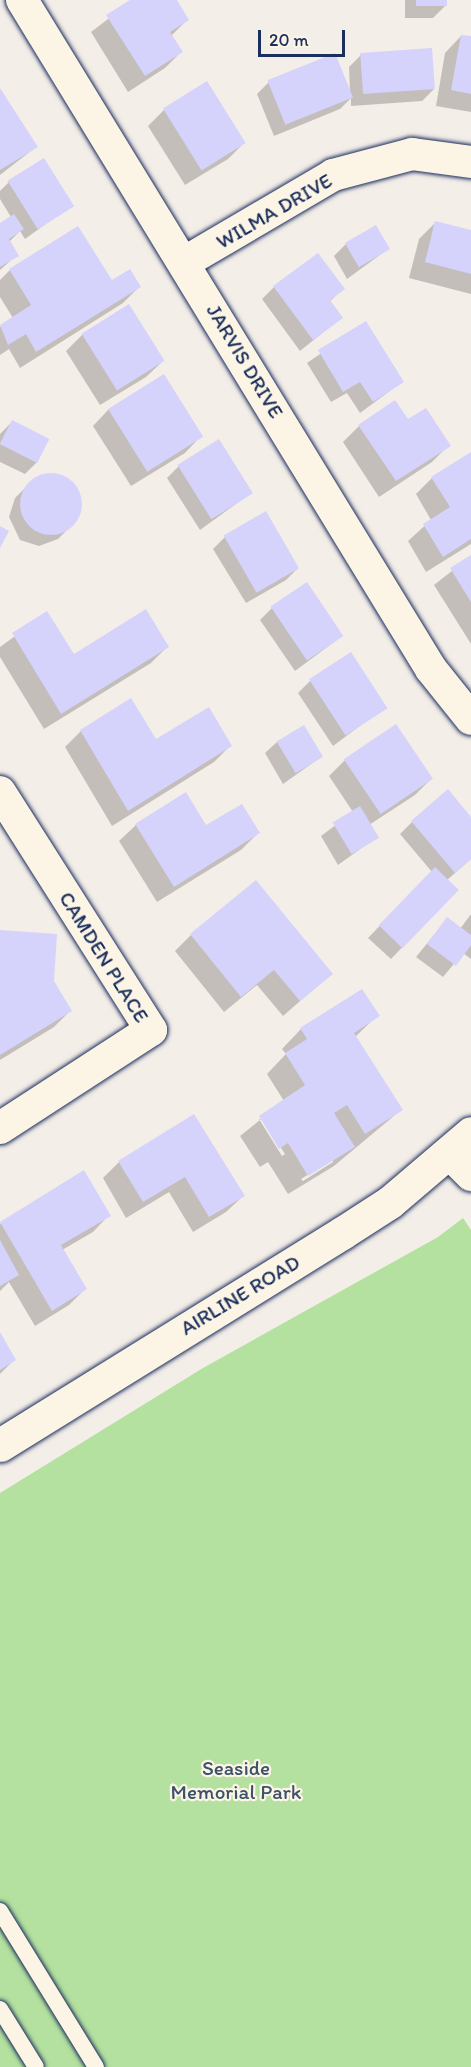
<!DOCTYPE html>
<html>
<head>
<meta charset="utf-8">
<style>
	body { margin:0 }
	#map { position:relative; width:471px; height:2067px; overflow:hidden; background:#f4eee9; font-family:Itim,sans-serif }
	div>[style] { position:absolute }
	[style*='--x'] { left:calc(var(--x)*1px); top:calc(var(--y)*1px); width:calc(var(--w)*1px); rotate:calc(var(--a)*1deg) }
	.green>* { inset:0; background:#b4e19f }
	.shadow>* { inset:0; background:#0003 }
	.building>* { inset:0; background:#d5d2fb; transform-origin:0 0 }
	.round { border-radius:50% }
	.roads { filter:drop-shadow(0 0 2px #1b2f5e) drop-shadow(0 0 2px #1b2f5e) }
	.service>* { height:16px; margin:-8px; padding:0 8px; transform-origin:8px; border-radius:8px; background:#fcf5e5 }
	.minor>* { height:32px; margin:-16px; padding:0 16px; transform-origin:16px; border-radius:16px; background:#fcf5e5 }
	.secondary>* { height:33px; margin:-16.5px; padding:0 16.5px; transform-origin:16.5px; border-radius:16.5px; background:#fcf5e5 }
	span { translate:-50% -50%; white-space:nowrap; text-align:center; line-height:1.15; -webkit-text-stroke:4.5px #fcf5e5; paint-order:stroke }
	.street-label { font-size:21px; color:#1b2f5e }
	.park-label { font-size:21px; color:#3a536b }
	.scale { position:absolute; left:258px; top:30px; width:87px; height:27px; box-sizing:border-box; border:3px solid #1b2f5e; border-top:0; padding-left:8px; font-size:18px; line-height:21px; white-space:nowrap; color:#1b2f5e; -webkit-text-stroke:4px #fcf5e5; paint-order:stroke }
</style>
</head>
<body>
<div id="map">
	<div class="green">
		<div style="clip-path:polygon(463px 1218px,471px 1230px,471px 2067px,0 2067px,0 1493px,203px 1368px,438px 1237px)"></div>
	</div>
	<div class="shadow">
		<div style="clip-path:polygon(133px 0,175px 0,187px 20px,171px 36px,181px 52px,165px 68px,128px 92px,91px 32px)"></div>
		<div style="clip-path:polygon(405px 0,445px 0,445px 6px,433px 18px,405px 18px)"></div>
		<div style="clip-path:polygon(461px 36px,471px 38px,471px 112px,436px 106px,445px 53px)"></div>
		<div style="clip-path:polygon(361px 55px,434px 89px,422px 101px,351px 106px,351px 98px,340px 109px,274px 136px,257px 94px,269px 82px,350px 92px,349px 67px)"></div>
		<div style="clip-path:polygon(0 90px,36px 147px,0 175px)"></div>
		<div style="clip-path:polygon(164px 110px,244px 143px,228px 159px,185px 185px,148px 126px)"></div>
		<div style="clip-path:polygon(9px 182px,72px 205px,25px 239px,20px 231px,9px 242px,17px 255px,0 270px,0 224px,11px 217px,0 199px,0 191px)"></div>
		<div style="clip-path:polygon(436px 222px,471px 231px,471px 294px,409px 278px,419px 239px)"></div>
		<div style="clip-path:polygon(346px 244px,388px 249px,347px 279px,334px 256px)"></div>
		<div style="clip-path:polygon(10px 270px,112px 282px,139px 287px,123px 303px,20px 368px,9px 349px,0 355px,0 327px,13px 318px,0 297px,0 280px)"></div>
		<div style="clip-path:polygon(274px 287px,343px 289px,329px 302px,341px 318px,300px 351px,262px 299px)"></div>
		<div style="clip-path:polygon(365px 323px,402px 382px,360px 413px,347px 393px,331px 402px,307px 363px)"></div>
		<div style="clip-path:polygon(82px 335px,163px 361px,146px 377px,100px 405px,66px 351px)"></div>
		<div style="clip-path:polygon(109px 409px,201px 436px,185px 453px,131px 486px,93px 426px)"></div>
		<div style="clip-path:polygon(12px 422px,48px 440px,37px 462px,25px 474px,0 462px,0 434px)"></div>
		<div style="clip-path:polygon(359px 426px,449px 445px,432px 462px,379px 497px,343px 442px)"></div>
		<div style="clip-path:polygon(471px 454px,471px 544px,426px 572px,408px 541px,431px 520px,416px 494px,432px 478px)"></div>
		<div style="clip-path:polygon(179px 466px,251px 493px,200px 530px,167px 478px)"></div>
		<div style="clip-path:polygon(51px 475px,70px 481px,81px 505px,71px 526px,58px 539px,39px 546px,20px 540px,9px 517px,15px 498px,28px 485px)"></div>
		<div style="clip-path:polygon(225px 537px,298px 568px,286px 580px,246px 603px,213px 549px)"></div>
		<div style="clip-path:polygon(471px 556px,471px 644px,434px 585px)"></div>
		<div style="clip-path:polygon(272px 608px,342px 636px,295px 671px,260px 620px)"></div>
		<div style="clip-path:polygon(47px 613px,73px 656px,167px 647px,151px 663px,44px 729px,0 657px,0 647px)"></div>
		<div style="clip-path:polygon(310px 681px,385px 707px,333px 746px,298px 693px)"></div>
		<div style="clip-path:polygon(81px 731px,155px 741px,230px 746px,214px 762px,112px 826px,65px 747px)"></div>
		<div style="clip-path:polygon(277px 742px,321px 757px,283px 784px,265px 753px)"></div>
		<div style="clip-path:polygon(345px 760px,431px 779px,415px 795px,369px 825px,377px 837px,338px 865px,321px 836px,353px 812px,329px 776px)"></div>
		<div style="clip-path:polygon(471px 819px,471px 859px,447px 880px,457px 890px,391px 959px,368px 938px,432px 872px,400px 834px,412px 822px)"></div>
		<div style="clip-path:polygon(136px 825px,206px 827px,258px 833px,241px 850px,157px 902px,119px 841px)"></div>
		<div style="clip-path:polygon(471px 914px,471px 959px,463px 953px,443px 977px,416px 957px,447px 919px,460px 929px)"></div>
		<div style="clip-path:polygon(0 933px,70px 1011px,54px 1027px,0 1060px)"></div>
		<div style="clip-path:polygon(191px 935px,331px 974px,283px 1016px,257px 985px,224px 1012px,175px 951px)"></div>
		<div style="clip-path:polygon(evenodd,378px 1015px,355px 1037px,401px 1110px,334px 1166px,288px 1194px,268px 1162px,260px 1167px,240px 1136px,284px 1101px,267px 1074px,286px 1054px,282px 1049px,301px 1029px,378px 1015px,259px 1119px,262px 1119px,285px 1154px,282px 1156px,259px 1119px,378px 1015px,333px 1159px,333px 1162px,303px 1181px,301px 1179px,333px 1159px)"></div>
		<div style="clip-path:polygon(194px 1116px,243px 1196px,226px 1212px,193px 1232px,169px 1192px,126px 1218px,103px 1178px,119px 1162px)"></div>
		<div style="clip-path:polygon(84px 1172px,109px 1215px,93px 1232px,62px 1250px,85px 1289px,69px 1305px,35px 1326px,9px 1282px,0 1291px,0 1224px)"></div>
		<div style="clip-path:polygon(0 1335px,14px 1360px,0 1374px)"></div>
	</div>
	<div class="building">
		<div style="clip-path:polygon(130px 0,177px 0,189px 20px,170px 32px,183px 52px,145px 76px,106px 15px)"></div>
		<div style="left:416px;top:0;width:31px;height:6px"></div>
		<div style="clip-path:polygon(461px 35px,471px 36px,471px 94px,451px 90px)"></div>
		<div style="left:432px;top:48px;width:41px;height:72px;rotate:86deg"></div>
		<div style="left:335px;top:53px;width:48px;height:73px;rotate:68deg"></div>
		<div style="left:207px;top:81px;width:73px;height:52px;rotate:58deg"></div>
		<div style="clip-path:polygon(0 88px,38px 147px,0 170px)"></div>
		<div style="left:44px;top:158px;width:57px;height:43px;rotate:58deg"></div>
		<div style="clip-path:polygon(14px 214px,24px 229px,9px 239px,19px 256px,0 267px,0 223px)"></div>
		<div style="clip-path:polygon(435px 221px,471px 230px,471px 274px,425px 262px)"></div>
		<div style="left:376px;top:225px;width:28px;height:36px;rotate:60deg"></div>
		<div style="clip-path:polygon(78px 226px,112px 280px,130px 269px,141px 287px,36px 352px,26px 334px,8px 345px,0 325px,31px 305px,9px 269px)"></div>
		<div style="clip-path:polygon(318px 253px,345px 289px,330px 300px,343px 318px,313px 340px,273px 286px)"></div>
		<div style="left:129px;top:304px;width:67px;height:56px;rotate:58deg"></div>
		<div style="clip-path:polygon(366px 321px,404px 382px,373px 402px,360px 382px,343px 392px,318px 350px)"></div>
		<div style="left:164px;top:374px;width:74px;height:66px;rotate:58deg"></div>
		<div style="clip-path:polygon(395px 400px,408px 419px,426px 408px,451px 446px,396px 481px,358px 425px)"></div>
		<div style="left:12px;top:420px;width:42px;height:27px;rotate:27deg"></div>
		<div style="left:219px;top:439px;width:64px;height:49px;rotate:58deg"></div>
		<div style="clip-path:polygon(471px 452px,471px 539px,443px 557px,423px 524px,450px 507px,431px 477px)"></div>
		<div class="round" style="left:20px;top:473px;width:62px;height:62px"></div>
		<div style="left:266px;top:511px;width:66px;height:49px;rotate:60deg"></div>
		<div style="clip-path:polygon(0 526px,9px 531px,0 548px)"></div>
		<div style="clip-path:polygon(471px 555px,471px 602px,450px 568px)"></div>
		<div style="left:307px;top:582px;width:65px;height:44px;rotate:56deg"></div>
		<div style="clip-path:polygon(146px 609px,169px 647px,61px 714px,12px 633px,47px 611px,74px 654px)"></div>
		<div style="left:351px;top:652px;width:67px;height:50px;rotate:57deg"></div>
		<div style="clip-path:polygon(131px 698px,156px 739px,209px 707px,232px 746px,128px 811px,80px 730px)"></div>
		<div style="left:396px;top:724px;width:66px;height:63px;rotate:56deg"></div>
		<div style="left:304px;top:725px;width:37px;height:32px;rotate:59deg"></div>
		<div style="clip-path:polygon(448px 789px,471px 817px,471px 859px,455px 873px,411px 821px)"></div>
		<div style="clip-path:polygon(186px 792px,206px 825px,242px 804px,260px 833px,174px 887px,135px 824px)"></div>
		<div style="left:360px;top:806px;width:37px;height:32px;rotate:59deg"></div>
		<div style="left:435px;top:867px;width:33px;height:81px;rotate:44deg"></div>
		<div style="clip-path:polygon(256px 880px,333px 974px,300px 1001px,274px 970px,241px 997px,190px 934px)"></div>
		<div style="clip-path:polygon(447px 917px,471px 935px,471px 945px,456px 966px,427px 944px)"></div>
		<div style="clip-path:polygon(0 930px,57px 934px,54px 981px,72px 1011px,0 1055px)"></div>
		<div style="clip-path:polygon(362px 989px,380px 1016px,354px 1033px,403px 1110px,365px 1134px,347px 1105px,334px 1113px,355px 1147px,308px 1176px,288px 1143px,279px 1149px,259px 1116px,305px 1085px,285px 1053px,307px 1039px,300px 1028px)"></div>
		<div style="clip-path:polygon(194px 1114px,245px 1196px,209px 1217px,185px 1177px,143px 1202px,118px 1161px)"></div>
		<div style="clip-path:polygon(84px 1170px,111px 1216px,61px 1245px,87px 1289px,52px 1311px,0 1222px)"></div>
		<div style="clip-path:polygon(0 1240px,19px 1275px,0 1286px)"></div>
		<div style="clip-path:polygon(0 1332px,16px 1360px,0 1370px)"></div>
	</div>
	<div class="roads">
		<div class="service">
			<div style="--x:0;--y:1911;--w:183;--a:58.4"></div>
			<div style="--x:0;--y:2009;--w:68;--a:58.2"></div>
		</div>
		<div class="minor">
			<div style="--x:22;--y:0;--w:784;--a:58.56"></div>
			<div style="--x:431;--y:669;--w:64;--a:51.3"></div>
			<div style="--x:185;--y:262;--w:172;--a:-30.4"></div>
			<div style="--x:333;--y:175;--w:82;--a:-14.9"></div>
			<div style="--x:412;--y:154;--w:60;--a:7.7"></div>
			<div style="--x:0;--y:792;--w:282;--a:57.6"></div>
			<div style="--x:151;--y:1030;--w:180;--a:147"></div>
			<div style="--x:450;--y:1154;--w:30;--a:45"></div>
		</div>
		<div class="secondary">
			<div style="--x:0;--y:1445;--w:402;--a:-31.8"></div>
			<div style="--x:342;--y:1233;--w:57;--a:-32.9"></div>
			<div style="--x:390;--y:1202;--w:106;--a:-40.4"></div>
		</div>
	</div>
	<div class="street-label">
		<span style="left:274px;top:211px;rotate:-30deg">WILMA DRIVE</span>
		<span style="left:245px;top:361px;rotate:59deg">JARVIS DRIVE</span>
		<span style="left:104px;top:957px;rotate:58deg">CAMDEN PLACE</span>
		<span style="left:240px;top:1295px;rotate:-31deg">AIRLINE ROAD</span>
	</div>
	<div class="park-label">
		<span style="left:236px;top:1780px">Seaside<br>Memorial Park</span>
	</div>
	<div class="scale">20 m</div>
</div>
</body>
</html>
